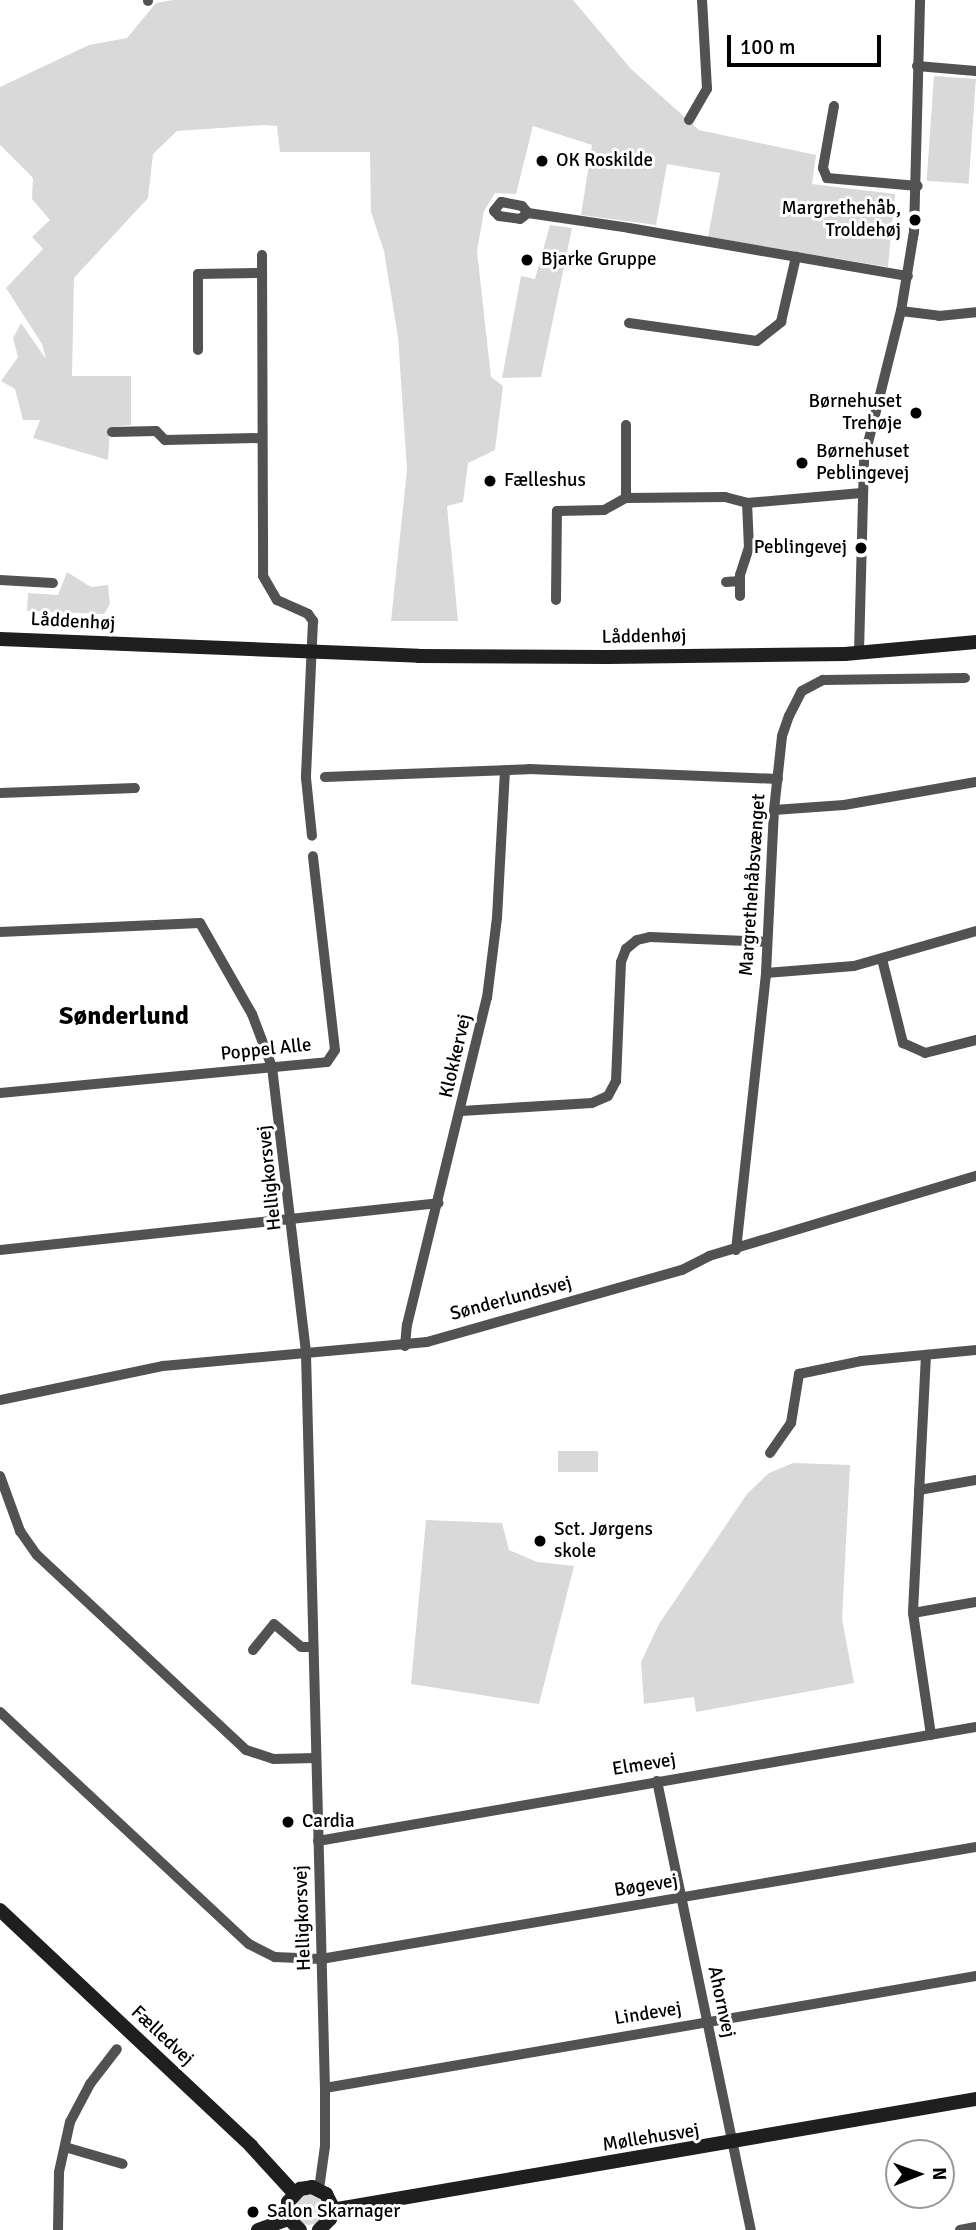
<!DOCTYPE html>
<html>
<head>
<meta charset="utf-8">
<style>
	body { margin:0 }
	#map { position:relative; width:976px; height:2230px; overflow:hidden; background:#fff; font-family:Signika,sans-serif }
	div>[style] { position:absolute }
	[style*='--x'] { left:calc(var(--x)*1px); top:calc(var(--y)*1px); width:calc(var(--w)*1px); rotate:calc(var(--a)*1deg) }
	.green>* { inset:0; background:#d9d9d9; transform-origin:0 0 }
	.round { border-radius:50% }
	.street>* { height:10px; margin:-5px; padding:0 5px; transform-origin:5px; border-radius:5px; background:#525252 }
	.secondary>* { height:14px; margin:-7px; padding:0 7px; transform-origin:7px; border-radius:7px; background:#1f1f1f }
	.dots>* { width:19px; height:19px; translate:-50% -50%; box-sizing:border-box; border:4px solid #fff; border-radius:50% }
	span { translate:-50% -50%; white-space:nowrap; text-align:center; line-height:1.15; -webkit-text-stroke:6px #fff; paint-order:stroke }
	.poi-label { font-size:19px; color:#000 }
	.left { translate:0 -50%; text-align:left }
	.right { translate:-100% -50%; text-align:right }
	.street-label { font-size:19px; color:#000 }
	.district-label { font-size:26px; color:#000; font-weight:700 }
	.north { position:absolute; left:885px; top:2139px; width:70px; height:70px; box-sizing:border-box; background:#fff; border:2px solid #999; border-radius:50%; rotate:89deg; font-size:19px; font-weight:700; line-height:28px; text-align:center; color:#000 }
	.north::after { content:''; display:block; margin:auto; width:24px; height:32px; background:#000; clip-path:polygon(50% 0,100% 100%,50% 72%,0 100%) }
	.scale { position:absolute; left:727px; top:35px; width:154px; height:32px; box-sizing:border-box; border:4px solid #000; border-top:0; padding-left:9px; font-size:21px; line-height:24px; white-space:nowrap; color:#000; -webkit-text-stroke:5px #fff; paint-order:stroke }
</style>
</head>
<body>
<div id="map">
	<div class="green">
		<div style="clip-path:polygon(173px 0,573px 0,631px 69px,699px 130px,816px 155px,812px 184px,895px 194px,888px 267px,708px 237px,720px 173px,667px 164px,656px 225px,581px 215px,592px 145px,533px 126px,516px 194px,495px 193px,484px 211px,477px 251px,491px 377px,503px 386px,495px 450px,468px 463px,463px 502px,447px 506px,458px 621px,391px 621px,407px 470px,398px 337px,384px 251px,371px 212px,370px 152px,280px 152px,277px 126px,264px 125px,177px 131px,153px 154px,148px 198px,74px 278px,72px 376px,131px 376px,131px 425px,110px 427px,108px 460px,33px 438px,40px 420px,23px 420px,15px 389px,1px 381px,18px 357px,13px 338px,21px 323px,46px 359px,42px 344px,6px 288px,43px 249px,32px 237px,50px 220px,32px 199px,33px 178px,0 145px,0 87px,89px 45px,127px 38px,156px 3px)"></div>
		<div style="left:934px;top:76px;width:42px;height:105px;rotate:4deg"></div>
		<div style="clip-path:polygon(550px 225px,572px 228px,541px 377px,502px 378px,521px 276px,535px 279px)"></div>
		<div style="clip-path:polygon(67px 572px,91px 587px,108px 585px,110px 604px,104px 614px,27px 611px,28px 593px,58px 595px)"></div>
		<div style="left:558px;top:1451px;width:40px;height:21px"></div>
		<div style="clip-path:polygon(793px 1463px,850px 1465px,842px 1619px,854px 1683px,696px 1712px,694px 1697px,644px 1704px,641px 1662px,659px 1624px,747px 1494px,769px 1473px)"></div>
		<div style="clip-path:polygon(426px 1520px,502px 1523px,509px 1550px,537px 1562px,574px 1566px,539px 1704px,411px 1684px)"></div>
		<div class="round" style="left:294px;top:2195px;width:30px;height:30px"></div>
	</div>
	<div class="street">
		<div style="--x:148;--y:0;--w:1;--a:90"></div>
		<div style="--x:917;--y:66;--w:59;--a:4.8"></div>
		<div style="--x:834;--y:106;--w:63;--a:100.1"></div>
		<div style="--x:823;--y:168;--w:11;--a:68"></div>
		<div style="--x:827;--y:178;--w:91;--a:5"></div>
		<div style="--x:689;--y:120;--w:36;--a:-60"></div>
		<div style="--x:707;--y:89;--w:89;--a:-93.2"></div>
		<div style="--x:528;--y:213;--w:9;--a:-131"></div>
		<div style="--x:522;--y:206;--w:21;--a:-169"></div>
		<div style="--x:501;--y:202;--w:11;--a:128"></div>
		<div style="--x:494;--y:211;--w:7;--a:45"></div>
		<div style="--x:499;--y:216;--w:21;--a:8"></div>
		<div style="--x:520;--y:219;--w:10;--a:-37"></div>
		<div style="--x:528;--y:213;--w:102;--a:8.4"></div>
		<div style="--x:629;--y:228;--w:283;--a:9.8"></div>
		<div style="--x:262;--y:255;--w:321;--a:89.8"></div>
		<div style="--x:263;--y:576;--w:28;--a:60"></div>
		<div style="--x:277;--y:600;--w:34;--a:24"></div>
		<div style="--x:308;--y:614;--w:9;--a:54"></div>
		<div style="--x:313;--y:621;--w:157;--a:92.6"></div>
		<div style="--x:306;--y:778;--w:58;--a:84.1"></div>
		<div style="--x:901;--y:311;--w:38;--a:7"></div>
		<div style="--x:939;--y:316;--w:37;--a:-6"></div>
		<div style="--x:629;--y:323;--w:129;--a:8"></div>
		<div style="--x:757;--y:341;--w:31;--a:-38"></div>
		<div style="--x:781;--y:322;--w:67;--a:-77"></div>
		<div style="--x:198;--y:350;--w:76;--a:-90"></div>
		<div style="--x:198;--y:274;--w:64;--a:-0.9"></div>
		<div style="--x:112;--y:432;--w:44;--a:-1.3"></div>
		<div style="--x:156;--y:431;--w:13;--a:45"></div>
		<div style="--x:165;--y:440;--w:97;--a:-1.2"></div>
		<div style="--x:626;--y:498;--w:99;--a:-0.6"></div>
		<div style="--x:725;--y:497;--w:23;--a:15"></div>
		<div style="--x:747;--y:503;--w:115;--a:-5"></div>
		<div style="--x:0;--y:580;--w:53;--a:3.2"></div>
		<div style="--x:726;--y:582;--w:14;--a:-4"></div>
		<div style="--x:740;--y:596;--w:21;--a:-90"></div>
		<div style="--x:740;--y:575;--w:28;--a:-72"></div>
		<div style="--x:749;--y:548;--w:45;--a:-92.5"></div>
		<div style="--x:556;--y:600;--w:89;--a:-89.4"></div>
		<div style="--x:557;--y:511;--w:47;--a:-1.2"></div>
		<div style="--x:604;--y:510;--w:25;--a:-29"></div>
		<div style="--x:626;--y:498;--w:73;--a:-90"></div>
		<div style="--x:859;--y:652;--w:193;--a:-88.5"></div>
		<div style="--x:864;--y:459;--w:153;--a:-76"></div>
		<div style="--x:901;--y:311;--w:80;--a:-80.7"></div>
		<div style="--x:914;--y:232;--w:232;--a:-88.5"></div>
		<div style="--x:325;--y:777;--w:204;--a:-2.2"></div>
		<div style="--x:529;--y:769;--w:249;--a:2.3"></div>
		<div style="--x:0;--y:793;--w:135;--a:-2.1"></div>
		<div style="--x:774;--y:810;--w:70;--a:-4.1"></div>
		<div style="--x:844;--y:805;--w:134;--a:-9.9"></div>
		<div style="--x:0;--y:932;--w:200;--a:-2.6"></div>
		<div style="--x:200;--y:923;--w:105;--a:60.3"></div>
		<div style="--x:252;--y:1014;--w:57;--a:69.3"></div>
		<div style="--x:272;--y:1067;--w:289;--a:83.2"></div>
		<div style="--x:306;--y:1354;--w:734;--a:88.52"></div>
		<div style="--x:325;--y:2088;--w:58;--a:90"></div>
		<div style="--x:325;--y:2146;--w:43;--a:97.9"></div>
		<div style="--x:882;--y:959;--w:87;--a:76"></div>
		<div style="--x:903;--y:1043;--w:24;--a:24"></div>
		<div style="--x:925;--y:1053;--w:53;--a:-14.3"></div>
		<div style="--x:766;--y:973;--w:88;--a:-4.5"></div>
		<div style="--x:854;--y:966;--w:127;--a:-16"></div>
		<div style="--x:0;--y:1093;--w:328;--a:-5.4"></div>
		<div style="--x:327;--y:1062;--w:14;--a:-56"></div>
		<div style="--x:335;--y:1050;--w:195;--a:-96.5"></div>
		<div style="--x:461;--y:1111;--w:131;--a:-3.5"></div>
		<div style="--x:592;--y:1103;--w:17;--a:-24"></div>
		<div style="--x:608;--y:1096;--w:17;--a:-62"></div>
		<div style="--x:616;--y:1081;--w:119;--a:-87.6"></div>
		<div style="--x:621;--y:962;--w:14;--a:-69"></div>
		<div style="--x:626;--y:949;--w:14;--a:-39"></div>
		<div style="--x:637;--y:940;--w:13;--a:-13"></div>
		<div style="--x:650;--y:937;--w:117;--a:2.4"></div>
		<div style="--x:0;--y:1250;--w:441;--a:-6.1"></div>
		<div style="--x:736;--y:1250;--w:279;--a:-83.8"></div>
		<div style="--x:766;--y:973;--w:163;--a:-87.2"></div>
		<div style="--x:774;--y:810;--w:74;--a:-83.8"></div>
		<div style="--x:782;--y:736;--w:21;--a:-71"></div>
		<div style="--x:789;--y:716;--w:28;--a:-63"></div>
		<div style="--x:802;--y:691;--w:24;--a:-28"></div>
		<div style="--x:823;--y:680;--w:142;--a:-0.8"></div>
		<div style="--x:405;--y:1346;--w:21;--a:-85"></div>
		<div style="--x:407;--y:1325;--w:337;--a:-76.3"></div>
		<div style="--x:487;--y:998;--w:81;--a:-82.9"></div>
		<div style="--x:497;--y:918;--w:148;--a:-86.9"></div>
		<div style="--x:926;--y:1355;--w:258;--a:92.9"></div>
		<div style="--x:913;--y:1613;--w:123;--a:81.6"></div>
		<div style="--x:0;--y:1400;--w:167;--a:-11.8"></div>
		<div style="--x:163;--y:1366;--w:265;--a:-5.2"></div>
		<div style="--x:427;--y:1342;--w:265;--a:-15.8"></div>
		<div style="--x:682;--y:1270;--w:30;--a:-27"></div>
		<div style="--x:709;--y:1256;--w:279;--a:-16.7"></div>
		<div style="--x:770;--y:1453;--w:37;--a:-55"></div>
		<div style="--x:791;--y:1423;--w:50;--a:-80.7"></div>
		<div style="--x:799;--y:1374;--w:63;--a:-11.8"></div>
		<div style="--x:861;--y:1361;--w:116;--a:-5.5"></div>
		<div style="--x:0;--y:1476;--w:59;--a:70"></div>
		<div style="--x:20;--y:1531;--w:29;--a:55"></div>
		<div style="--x:37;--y:1555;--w:286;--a:43"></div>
		<div style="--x:246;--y:1750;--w:29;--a:18"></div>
		<div style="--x:274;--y:1759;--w:42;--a:-1.4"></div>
		<div style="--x:919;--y:1490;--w:58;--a:-10"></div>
		<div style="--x:913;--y:1613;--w:64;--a:-9.9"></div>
		<div style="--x:253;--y:1650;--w:33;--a:-51"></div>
		<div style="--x:274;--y:1624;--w:35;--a:40"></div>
		<div style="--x:301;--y:1647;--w:12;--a:0"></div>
		<div style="--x:0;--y:1712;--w:340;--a:43"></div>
		<div style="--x:249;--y:1944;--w:29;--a:27"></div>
		<div style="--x:275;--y:1957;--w:46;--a:2.5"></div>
		<div style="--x:321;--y:1959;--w:665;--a:-9.7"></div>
		<div style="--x:657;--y:1781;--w:459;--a:78.2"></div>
		<div style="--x:318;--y:1841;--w:668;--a:-9.83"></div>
		<div style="--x:325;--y:2088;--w:661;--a:-9.76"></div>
		<div style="--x:65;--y:2147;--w:60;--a:16.3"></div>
		<div style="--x:58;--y:2230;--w:58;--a:-89"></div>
		<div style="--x:59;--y:2172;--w:51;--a:-77.6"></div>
		<div style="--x:70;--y:2122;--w:43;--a:-62.2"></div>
		<div style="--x:90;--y:2084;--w:44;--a:-52.4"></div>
		<div style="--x:960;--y:2230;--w:16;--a:-11"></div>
	</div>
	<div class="secondary">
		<div style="--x:0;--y:639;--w:419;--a:2.3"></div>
		<div style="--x:419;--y:656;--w:189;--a:0.3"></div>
		<div style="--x:608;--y:657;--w:237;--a:-0.7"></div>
		<div style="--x:845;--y:654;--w:132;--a:-5.2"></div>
		<div style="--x:0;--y:1910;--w:345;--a:43.2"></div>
		<div style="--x:251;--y:2146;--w:64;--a:47.5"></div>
		<div style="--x:332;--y:2210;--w:653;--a:-9.78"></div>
		<div style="--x:258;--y:2230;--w:33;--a:-20"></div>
		<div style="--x:300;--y:2230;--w:16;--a:-135"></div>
		<div style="--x:289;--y:2219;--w:17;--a:-93"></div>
		<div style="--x:288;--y:2202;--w:18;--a:-47"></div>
		<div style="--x:300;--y:2189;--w:12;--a:-9"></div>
		<div style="--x:312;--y:2187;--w:16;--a:27"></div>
		<div style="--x:326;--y:2194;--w:13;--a:63"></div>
		<div style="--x:332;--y:2206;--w:13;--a:99"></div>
		<div style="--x:330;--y:2219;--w:16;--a:135"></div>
	</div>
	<div class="dots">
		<div style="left:542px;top:161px;background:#000"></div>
		<div style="left:915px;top:220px;background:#000"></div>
		<div style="left:527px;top:260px;background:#000"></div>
		<div style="left:916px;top:413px;background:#000"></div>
		<div style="left:802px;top:463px;background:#000"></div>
		<div style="left:490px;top:481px;background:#000"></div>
		<div style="left:861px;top:548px;background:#000"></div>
		<div style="left:540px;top:1541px;background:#000"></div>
		<div style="left:288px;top:1822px;background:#000"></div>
		<div style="left:253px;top:2212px;background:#000"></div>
	</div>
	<div class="poi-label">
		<span class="left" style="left:556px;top:161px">OK Roskilde</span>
		<span class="right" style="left:901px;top:220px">Margrethehåb,<br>Troldehøj</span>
		<span class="left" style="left:541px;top:260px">Bjarke Gruppe</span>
		<span class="right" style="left:902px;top:413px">Børnehuset<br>Trehøje</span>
		<span class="left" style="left:816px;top:463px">Børnehuset<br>Peblingevej</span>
		<span class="left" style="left:504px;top:481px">Fælleshus</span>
		<span class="right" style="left:847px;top:548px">Peblingevej</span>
		<span class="left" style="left:554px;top:1541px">Sct. Jørgens<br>skole</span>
		<span class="left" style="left:302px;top:1822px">Cardia</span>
		<span class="left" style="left:267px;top:2212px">Salon Skarnager</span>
	</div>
	<div class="street-label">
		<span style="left:73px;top:622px;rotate:3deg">Låddenhøj</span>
		<span style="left:644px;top:637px;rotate:-1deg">Låddenhøj</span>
		<span style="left:753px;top:885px;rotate:-86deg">Margrethehåbsvænget</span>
		<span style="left:266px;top:1050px;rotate:-6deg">Poppel Alle</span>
		<span style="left:456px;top:1056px;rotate:-77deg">Klokkervej</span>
		<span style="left:270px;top:1178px;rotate:-96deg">Helligkorsvej</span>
		<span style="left:511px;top:1299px;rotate:-15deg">Sønderlundsvej</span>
		<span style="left:644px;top:1765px;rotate:-9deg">Elmevej</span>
		<span style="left:646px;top:1886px;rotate:-9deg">Bøgevej</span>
		<span style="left:303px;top:1918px;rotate:-92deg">Helligkorsvej</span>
		<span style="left:721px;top:2002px;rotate:78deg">Ahornvej</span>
		<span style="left:648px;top:2014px;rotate:-9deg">Lindevej</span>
		<span style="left:162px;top:2036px;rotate:43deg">Fælledvej</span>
		<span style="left:651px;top:2138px;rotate:-9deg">Møllehusvej</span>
	</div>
	<div class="district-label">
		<span style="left:124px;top:1017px">Sønderlund</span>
	</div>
	<div class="north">N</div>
	<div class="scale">100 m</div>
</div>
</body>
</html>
